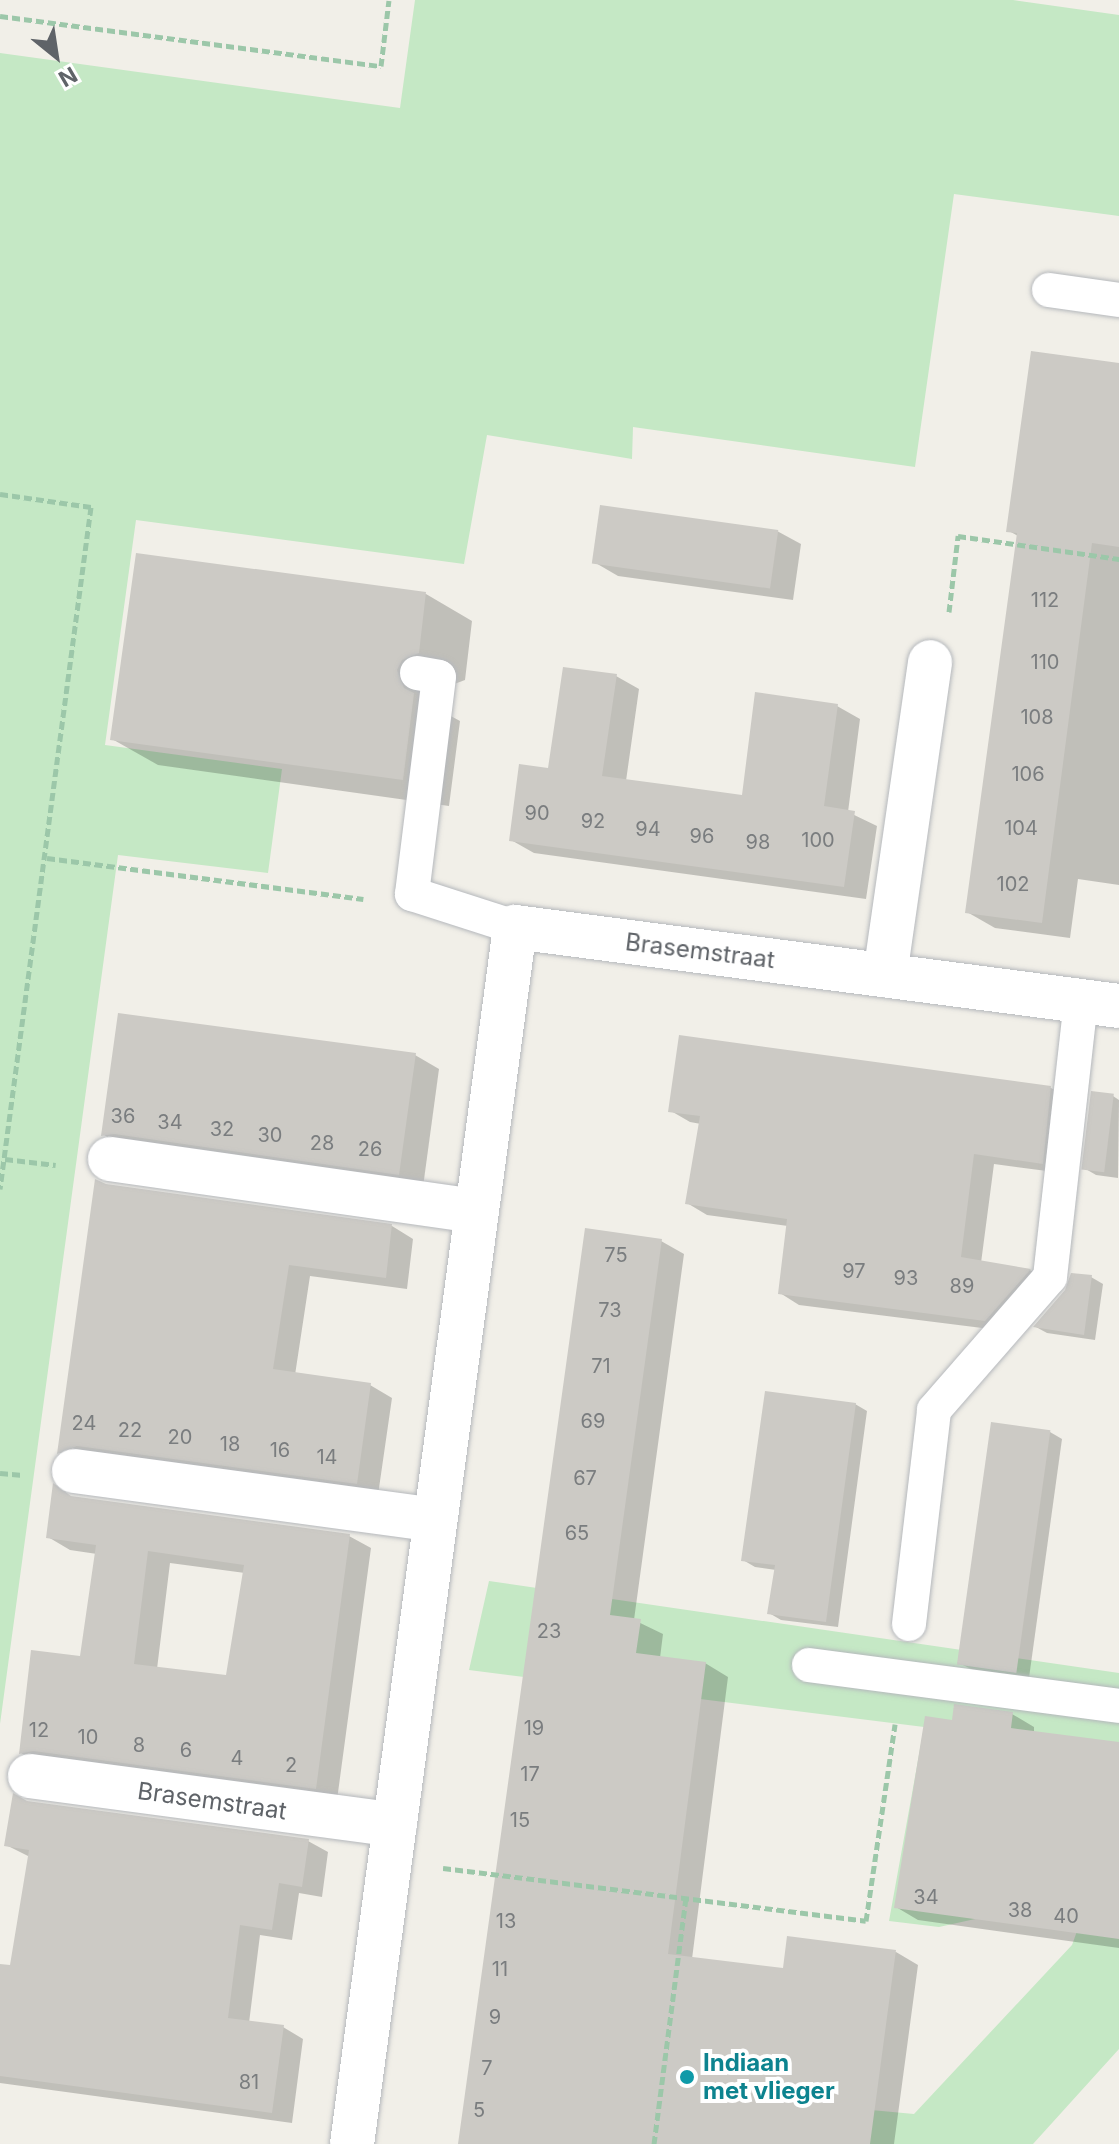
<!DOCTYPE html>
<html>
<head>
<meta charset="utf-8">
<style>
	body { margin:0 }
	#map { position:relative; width:1119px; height:2144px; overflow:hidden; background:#f1efe8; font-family:Inter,sans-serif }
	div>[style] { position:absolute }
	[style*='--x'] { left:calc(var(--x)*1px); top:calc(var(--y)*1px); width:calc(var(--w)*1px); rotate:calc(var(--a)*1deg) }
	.green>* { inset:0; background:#c5e8c5 }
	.shadow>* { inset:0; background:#0003 }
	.building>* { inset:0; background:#cccac5; transform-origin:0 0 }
	.path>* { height:5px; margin-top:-2.5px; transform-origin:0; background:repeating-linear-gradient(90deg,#9cc7a9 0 8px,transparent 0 12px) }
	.roads { filter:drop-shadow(0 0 2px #b5b8bc) drop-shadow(0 0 2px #b5b8bc) }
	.service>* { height:34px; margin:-17px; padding:0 17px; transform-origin:17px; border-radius:17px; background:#fff }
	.minor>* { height:44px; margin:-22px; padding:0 22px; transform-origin:22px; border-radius:22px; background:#fff }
	.dots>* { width:22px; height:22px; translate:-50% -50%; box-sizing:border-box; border:4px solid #fff; border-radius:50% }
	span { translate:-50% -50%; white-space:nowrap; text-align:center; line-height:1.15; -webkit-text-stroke:8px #fff; paint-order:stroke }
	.number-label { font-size:20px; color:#7a7d7f }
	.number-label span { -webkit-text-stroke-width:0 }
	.street-label { font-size:24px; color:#5f6368 }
	.culture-label { font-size:24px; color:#0d838f; font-weight:700 }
	.left { translate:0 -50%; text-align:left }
	.north { position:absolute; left:16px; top:16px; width:80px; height:80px; -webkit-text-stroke:6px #fff; paint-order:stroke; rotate:150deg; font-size:22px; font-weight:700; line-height:32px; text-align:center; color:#5f6368 }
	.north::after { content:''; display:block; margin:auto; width:28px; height:36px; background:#5f6368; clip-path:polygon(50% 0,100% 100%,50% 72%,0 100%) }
</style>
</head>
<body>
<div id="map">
	<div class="green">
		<div style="clip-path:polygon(415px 0,1013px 0,1119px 15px,1119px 216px,954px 194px,915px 467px,633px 427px,632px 459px,487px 435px,464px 564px,136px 520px,105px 745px,282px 769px,268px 873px,118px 855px,0 1724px,0 53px,400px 108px)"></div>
		<div style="clip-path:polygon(489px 1581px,1119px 1673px,1119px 1887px,939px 1927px,889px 1921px,924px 1727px,469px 1670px)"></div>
		<div style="clip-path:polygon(1119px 1912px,1119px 2049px,1033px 2144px,844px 2144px,850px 2108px,914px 2114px,1072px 1945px,1081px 1920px)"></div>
	</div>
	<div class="shadow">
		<div style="clip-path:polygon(1119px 365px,1119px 885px,1078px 879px,1070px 938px,995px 928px,967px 912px,1018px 536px,1009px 531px)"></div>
		<div style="clip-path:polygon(777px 531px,801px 544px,793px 600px,618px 576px,594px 562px)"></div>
		<div style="clip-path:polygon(138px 556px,426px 594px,472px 621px,465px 680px,449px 686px,449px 715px,460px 721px,449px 806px,158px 765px,112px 739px)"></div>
		<div style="clip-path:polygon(616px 676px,639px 689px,626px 781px,744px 797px,837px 706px,860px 719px,848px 812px,877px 826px,866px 899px,534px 853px,511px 840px,550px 771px)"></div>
		<div style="clip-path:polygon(415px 1055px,439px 1069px,423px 1187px,127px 1148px,104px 1135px)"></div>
		<div style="clip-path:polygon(1051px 1088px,1070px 1099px,1062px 1173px,994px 1164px,981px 1263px,1030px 1270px,1049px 1281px,1006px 1331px,799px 1305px,780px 1293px,788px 1226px,707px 1215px,687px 1203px,701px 1124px,690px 1122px,671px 1111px)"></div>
		<div style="clip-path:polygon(1113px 1096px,1119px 1100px,1118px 1178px,1096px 1175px,1084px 1168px)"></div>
		<div style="clip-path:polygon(106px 1186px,392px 1226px,413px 1239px,407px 1289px,310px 1276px,295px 1375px,370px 1385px,392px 1398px,378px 1495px,80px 1465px,59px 1452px)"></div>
		<div style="clip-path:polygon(661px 1241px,684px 1254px,634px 1620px,663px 1634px,660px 1658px,705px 1663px,728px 1677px,692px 1959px,784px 1971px,896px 1952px,918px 1965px,894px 2144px,460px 2144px)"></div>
		<div style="clip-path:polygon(1091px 1277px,1103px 1284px,1095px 1340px,1047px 1333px,1036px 1327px)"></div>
		<div style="clip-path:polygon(855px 1404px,867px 1411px,838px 1627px,781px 1620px,769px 1613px,776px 1570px,755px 1567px,743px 1560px)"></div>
		<div style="clip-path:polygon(993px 1424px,1050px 1432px,1062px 1439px,1029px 1678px,973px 1670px,961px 1664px)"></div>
		<div style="clip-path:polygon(evenodd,349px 1536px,371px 1548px,337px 1800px,42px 1765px,21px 1753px,81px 1658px,97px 1554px,70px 1550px,48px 1537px,349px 1536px,170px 1563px,245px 1573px,228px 1678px,157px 1669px,170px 1563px)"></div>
		<div style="clip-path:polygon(1012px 1714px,1034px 1727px,1034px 1733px,1119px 1743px,1119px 1948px,918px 1920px,896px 1907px,954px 1722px)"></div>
		<div style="clip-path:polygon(26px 1803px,308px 1841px,328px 1852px,322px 1897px,299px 1893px,292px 1940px,260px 1935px,249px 2023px,283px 2027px,303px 2039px,292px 2123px,0 2083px,0 1966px,12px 1967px,30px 1857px,6px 1845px)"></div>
	</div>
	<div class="building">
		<div style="clip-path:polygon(1031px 351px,1119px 363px,1119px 547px,1092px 543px,1042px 923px,965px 913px,1017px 533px,1006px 532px)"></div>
		<div style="left:600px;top:505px;width:180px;height:59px;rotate:8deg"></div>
		<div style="clip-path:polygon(136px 553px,426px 592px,419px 653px,402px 660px,397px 670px,404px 688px,414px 693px,403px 780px,110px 740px)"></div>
		<div style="clip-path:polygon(563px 667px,617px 674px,602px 776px,677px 786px,742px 795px,755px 692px,838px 704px,824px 806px,855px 811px,844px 887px,509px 841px,519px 764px,548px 768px)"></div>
		<div style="clip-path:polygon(118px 1013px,416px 1053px,399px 1175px,114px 1134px,101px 1136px)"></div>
		<div style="clip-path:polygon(679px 1035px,1051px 1086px,1043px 1164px,974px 1154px,961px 1257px,1031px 1269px,985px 1321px,778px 1294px,787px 1219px,685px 1204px,700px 1116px,668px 1112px)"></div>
		<div style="left:1091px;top:1091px;width:23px;height:79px;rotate:7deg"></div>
		<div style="clip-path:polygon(95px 1179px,106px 1184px,392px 1224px,386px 1278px,289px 1265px,273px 1369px,371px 1383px,357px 1484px,77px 1446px,57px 1454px)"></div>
		<div style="clip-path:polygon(585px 1228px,662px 1239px,610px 1615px,641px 1619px,636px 1653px,706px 1662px,668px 1954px,783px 1968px,787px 1936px,896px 1950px,870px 2144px,458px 2144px)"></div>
		<div style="clip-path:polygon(1071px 1273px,1092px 1275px,1084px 1335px,1033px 1327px,1065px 1290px)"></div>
		<div style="clip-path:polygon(765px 1391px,856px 1403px,826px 1622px,767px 1614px,775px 1565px,741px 1561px)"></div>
		<div style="left:991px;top:1422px;width:60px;height:245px;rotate:8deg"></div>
		<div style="clip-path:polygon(evenodd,53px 1483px,71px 1496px,350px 1534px,316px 1789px,33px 1751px,19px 1754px,31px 1650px,80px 1656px,96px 1545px,46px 1538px,53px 1483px,148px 1551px,244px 1565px,226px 1675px,134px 1664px,148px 1551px)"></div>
		<div style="clip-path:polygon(954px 1704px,1013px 1712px,1011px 1728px,1119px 1742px,1119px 1939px,894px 1908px,925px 1716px,952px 1720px)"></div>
		<div style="clip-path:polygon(13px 1793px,27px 1801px,309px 1839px,302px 1887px,279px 1883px,272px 1930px,240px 1925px,228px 2018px,284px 2025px,272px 2113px,0 2076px,0 1964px,10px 1965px,29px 1850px,4px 1846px)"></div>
	</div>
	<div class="path">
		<div style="--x:0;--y:16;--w:384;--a:7.5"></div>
		<div style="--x:381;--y:66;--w:66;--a:-83.1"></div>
		<div style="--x:0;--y:494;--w:92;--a:8.1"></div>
		<div style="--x:91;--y:507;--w:688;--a:97.6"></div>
		<div style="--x:949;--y:612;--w:77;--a:-83.2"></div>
		<div style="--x:958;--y:536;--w:163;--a:8.1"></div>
		<div style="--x:47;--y:858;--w:319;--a:7.4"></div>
		<div style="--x:5;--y:1159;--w:51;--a:6.7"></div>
		<div style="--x:0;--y:1473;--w:23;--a:5"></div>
		<div style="--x:443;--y:1868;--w:426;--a:7.1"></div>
		<div style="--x:866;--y:1921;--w:199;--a:-81.6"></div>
		<div style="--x:654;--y:2144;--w:248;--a:-82.6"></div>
	</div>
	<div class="roads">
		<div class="service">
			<div style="--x:1049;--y:290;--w:71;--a:8.1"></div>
			<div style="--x:417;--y:673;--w:22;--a:10"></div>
			<div style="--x:439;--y:677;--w:219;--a:97.1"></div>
			<div style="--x:412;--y:894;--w:108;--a:17.8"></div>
			<div style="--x:909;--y:1624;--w:215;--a:-83.3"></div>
			<div style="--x:934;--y:1410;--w:176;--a:-48.9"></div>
			<div style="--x:1050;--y:1277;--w:278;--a:-83.6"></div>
			<div style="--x:809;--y:1665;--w:313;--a:7.5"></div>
		</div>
		<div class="minor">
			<div style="--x:885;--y:975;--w:316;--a:-81.8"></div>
			<div style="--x:110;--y:1159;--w:370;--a:8.1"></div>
			<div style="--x:74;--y:1471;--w:364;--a:7.7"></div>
			<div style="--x:30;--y:1776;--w:368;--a:7.6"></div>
			<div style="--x:352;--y:2144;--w:1228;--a:-82.37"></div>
			<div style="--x:515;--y:927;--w:609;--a:7.45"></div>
		</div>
	</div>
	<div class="dots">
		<div style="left:687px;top:2077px;background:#0f9aa8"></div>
	</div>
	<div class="number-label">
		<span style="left:1045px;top:600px">112</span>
		<span style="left:1045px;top:662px">110</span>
		<span style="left:1037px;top:717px">108</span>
		<span style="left:1028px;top:774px">106</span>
		<span style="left:537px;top:813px">90</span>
		<span style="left:593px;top:821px">92</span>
		<span style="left:1021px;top:828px">104</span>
		<span style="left:648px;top:829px">94</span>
		<span style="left:702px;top:836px">96</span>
		<span style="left:818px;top:840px">100</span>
		<span style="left:758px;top:842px">98</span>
		<span style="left:1013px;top:884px">102</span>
		<span style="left:123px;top:1116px">36</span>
		<span style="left:170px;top:1122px">34</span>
		<span style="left:222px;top:1129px">32</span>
		<span style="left:270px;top:1135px">30</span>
		<span style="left:322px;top:1143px">28</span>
		<span style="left:370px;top:1149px">26</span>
		<span style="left:616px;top:1255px">75</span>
		<span style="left:854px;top:1271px">97</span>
		<span style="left:906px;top:1278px">93</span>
		<span style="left:962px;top:1286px">89</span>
		<span style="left:610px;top:1310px">73</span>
		<span style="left:601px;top:1366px">71</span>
		<span style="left:593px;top:1421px">69</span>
		<span style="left:84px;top:1423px">24</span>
		<span style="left:130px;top:1430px">22</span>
		<span style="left:180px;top:1437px">20</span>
		<span style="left:230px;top:1444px">18</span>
		<span style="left:280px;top:1450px">16</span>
		<span style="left:327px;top:1457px">14</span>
		<span style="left:585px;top:1478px">67</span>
		<span style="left:577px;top:1533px">65</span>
		<span style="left:549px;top:1631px">23</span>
		<span style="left:534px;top:1728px">19</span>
		<span style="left:39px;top:1730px">12</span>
		<span style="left:88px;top:1737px">10</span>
		<span style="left:139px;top:1745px">8</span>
		<span style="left:186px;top:1750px">6</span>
		<span style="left:237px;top:1758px">4</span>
		<span style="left:291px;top:1765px">2</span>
		<span style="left:530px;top:1774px">17</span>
		<span style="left:520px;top:1820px">15</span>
		<span style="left:926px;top:1897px">34</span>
		<span style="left:1020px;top:1910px">38</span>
		<span style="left:1066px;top:1916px">40</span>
		<span style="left:506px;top:1921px">13</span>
		<span style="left:500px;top:1969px">11</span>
		<span style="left:495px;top:2017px">9</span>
		<span style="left:487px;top:2068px">7</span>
		<span style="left:249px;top:2082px">81</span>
		<span style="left:479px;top:2110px">5</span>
	</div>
	<div class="street-label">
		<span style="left:700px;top:951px;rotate:7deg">Brasemstraat</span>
		<span style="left:212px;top:1801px;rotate:8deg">Brasemstraat</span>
	</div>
	<div class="culture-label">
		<span class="left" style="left:703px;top:2077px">Indiaan<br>met vlieger</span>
	</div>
	<div class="north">N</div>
</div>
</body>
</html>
